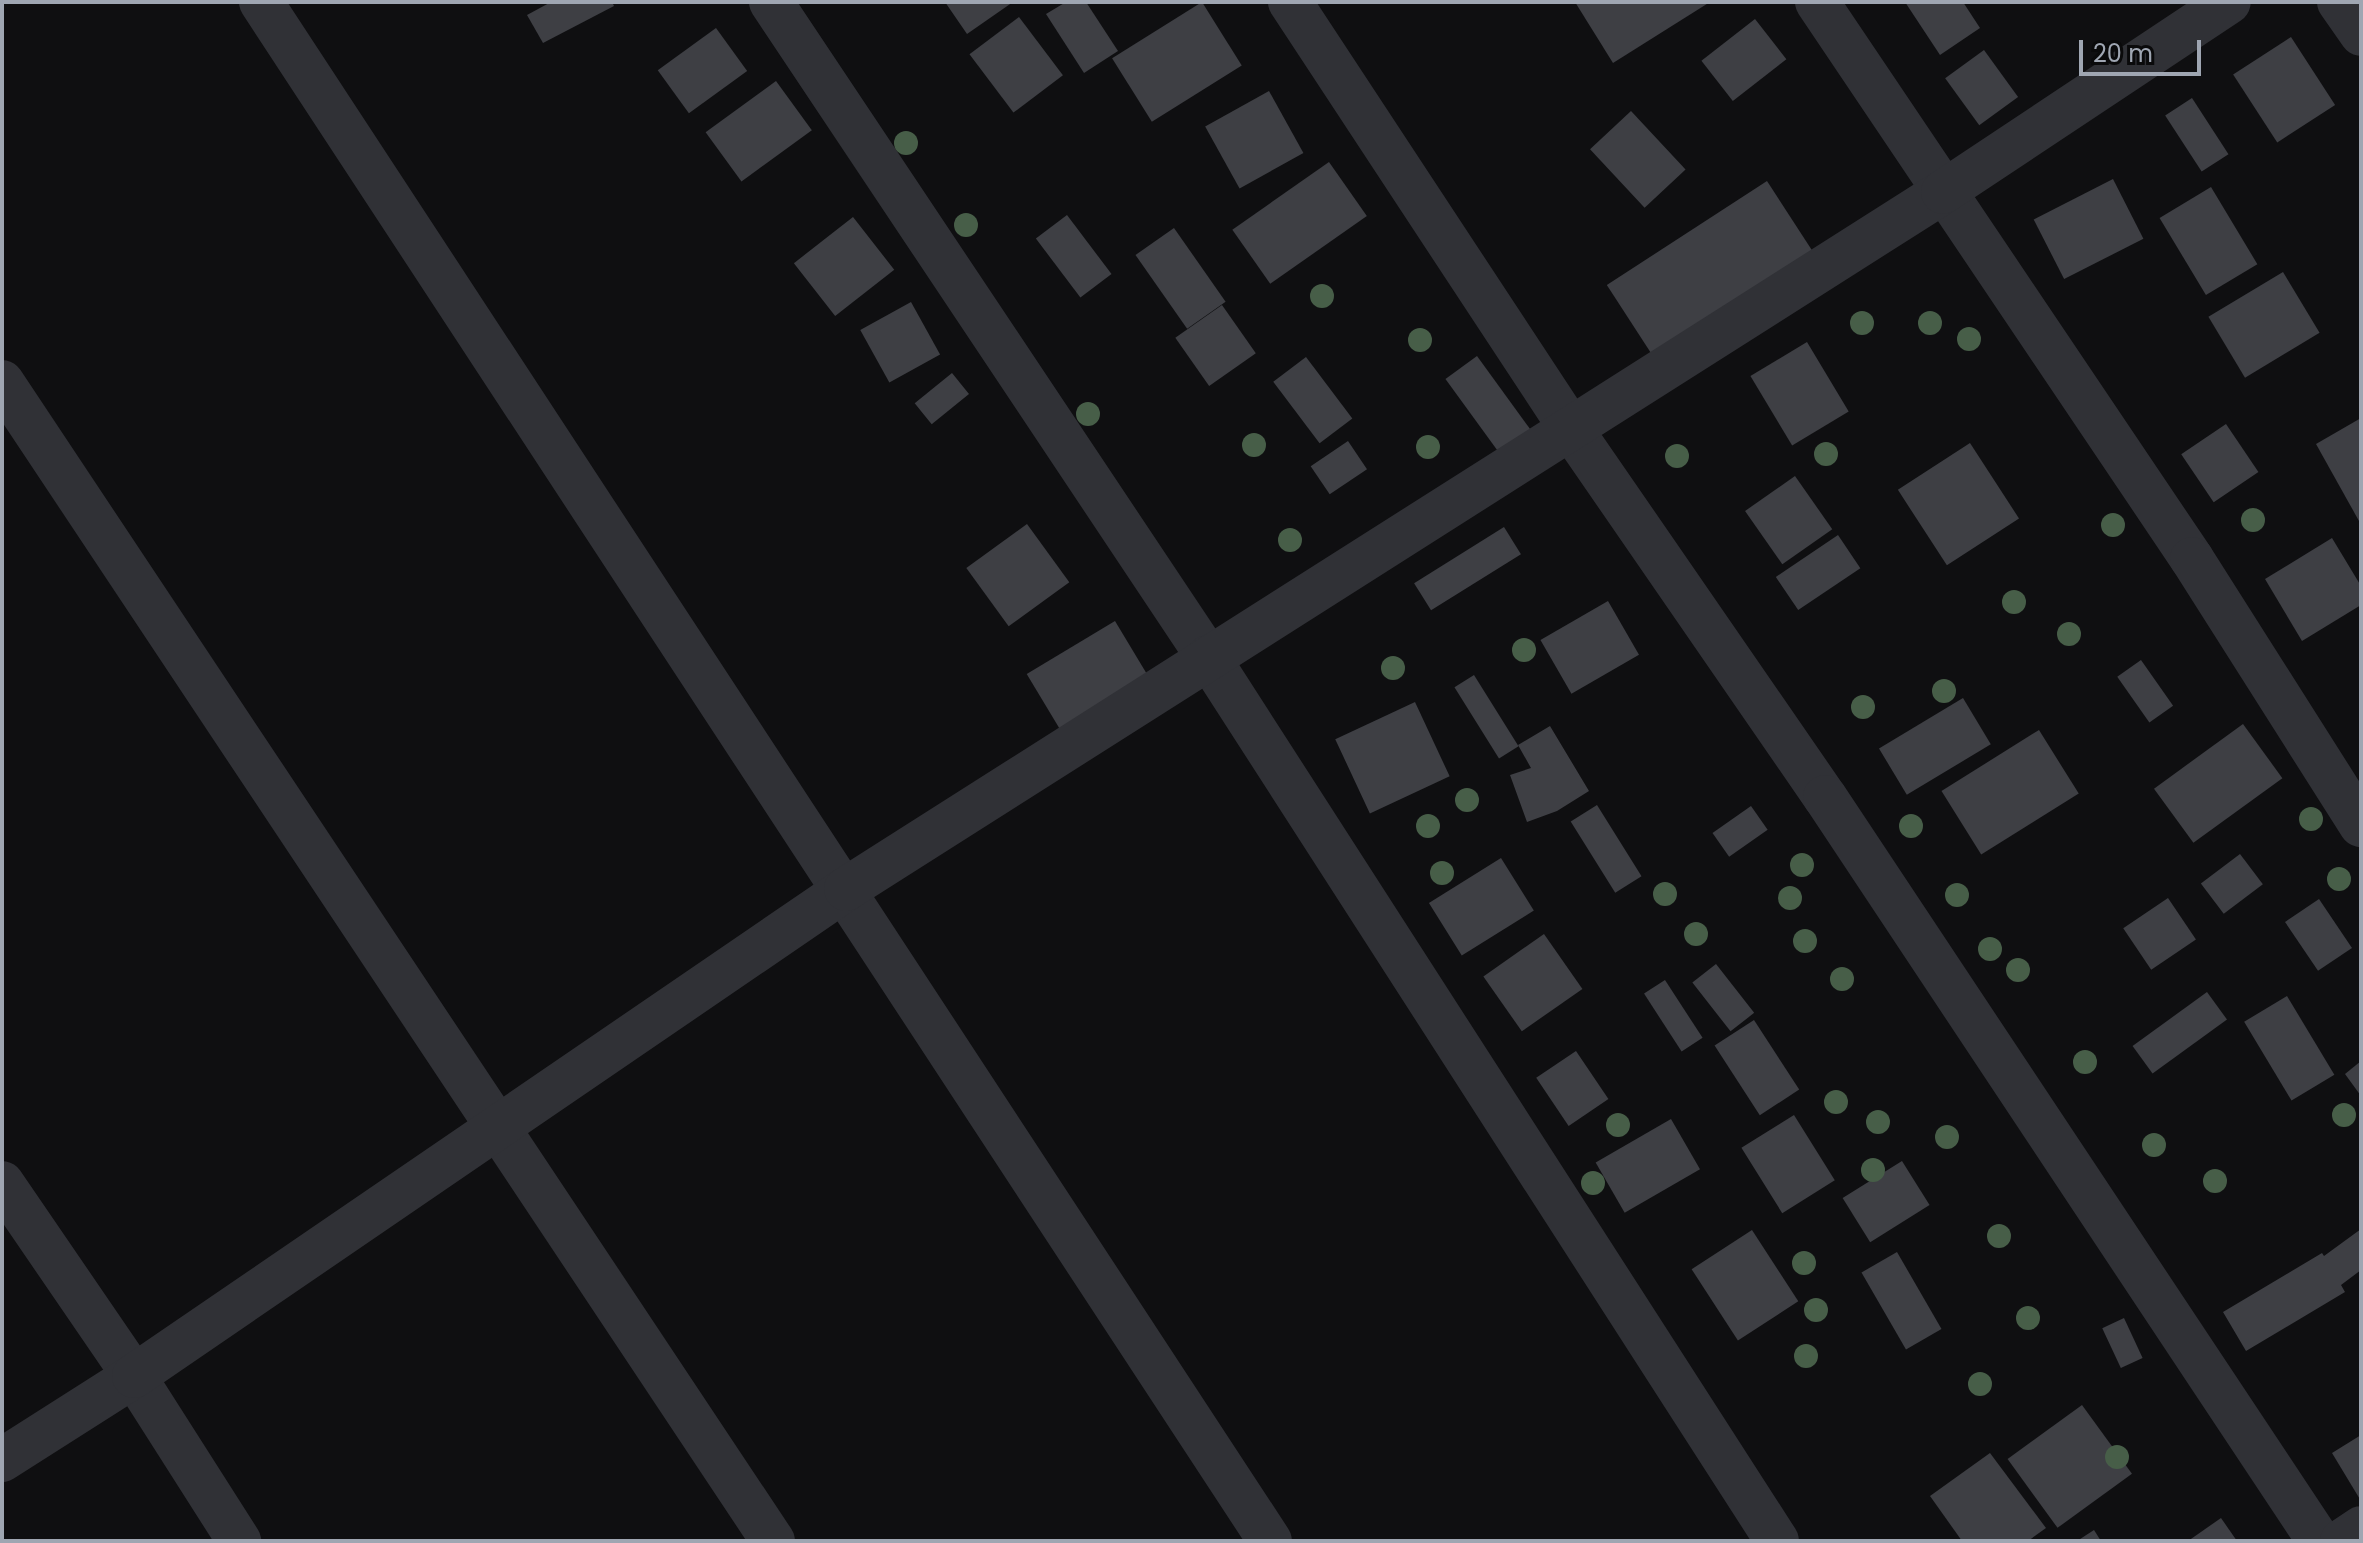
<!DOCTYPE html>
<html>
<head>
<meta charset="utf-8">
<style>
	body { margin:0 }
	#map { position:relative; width:2363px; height:1543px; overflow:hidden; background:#0f0f11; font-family:Poppins,sans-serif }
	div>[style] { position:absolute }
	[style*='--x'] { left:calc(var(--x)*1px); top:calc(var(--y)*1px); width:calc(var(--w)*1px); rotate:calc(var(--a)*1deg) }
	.building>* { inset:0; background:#3e3f44; transform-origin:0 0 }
	.minor>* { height:44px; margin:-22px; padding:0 22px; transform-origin:22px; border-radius:22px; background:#303136 }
	.trees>* { width:24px; height:24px; margin:-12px; border-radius:50%; background:#475e48 }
	span { translate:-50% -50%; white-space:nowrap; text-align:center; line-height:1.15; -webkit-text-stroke:6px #0a0a0b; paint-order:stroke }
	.frame { position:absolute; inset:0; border:4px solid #9fa6b2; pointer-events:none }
	.scale { position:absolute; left:2079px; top:40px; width:122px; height:36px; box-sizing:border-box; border:4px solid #9fa6b2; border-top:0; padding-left:10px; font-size:24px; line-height:28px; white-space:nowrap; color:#9fa6b2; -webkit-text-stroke:6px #0a0a0b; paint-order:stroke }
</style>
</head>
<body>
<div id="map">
	<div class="building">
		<div style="clip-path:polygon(551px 2px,612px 2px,614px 6px,543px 43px,527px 15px)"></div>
		<div style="clip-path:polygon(945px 2px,1013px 2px,967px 34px)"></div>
		<div style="clip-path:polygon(1066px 2px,1086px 2px,1118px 51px,1084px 73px,1046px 14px)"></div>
		<div style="left:1202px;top:2px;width:75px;height:106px;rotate:58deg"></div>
		<div style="clip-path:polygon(1575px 2px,1710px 2px,1613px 63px)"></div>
		<div style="clip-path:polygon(1905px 2px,1963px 2px,1980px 28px,1940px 55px)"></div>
		<div style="left:1019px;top:17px;width:73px;height:62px;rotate:53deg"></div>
		<div style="left:1755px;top:19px;width:51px;height:68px;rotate:52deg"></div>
		<div style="left:716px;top:28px;width:53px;height:72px;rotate:54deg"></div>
		<div style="left:2291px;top:37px;width:81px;height:69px;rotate:57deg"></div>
		<div style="left:1984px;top:50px;width:58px;height:48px;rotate:54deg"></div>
		<div style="left:776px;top:81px;width:61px;height:87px;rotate:54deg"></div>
		<div style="left:1269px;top:91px;width:71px;height:73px;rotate:61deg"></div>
		<div style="left:2192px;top:98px;width:67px;height:32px;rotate:57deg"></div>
		<div style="left:1631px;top:111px;width:80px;height:56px;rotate:47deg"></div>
		<div style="left:1329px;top:162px;width:66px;height:118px;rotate:55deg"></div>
		<div style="left:2113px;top:179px;width:67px;height:89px;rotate:63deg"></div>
		<div style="left:1767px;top:181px;width:98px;height:191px;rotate:57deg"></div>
		<div style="left:2211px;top:187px;width:90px;height:60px;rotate:59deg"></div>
		<div style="left:1067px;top:215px;width:74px;height:39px;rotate:53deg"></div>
		<div style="left:853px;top:217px;width:67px;height:75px;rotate:52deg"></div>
		<div style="left:1174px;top:228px;width:90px;height:47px;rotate:55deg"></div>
		<div style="left:2283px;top:272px;width:71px;height:87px;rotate:59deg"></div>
		<div style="left:911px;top:302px;width:60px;height:58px;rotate:61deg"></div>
		<div style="left:1222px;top:305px;width:59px;height:57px;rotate:55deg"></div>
		<div style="left:1807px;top:342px;width:81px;height:66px;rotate:59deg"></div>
		<div style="left:1477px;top:356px;width:95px;height:39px;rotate:54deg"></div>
		<div style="left:1306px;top:357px;width:77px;height:41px;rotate:53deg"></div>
		<div style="left:952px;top:373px;width:27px;height:48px;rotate:51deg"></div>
		<div style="clip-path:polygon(2361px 418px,2361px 519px,2359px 521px,2316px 444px)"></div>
		<div style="left:2226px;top:424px;width:58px;height:54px;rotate:56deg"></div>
		<div style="left:1348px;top:441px;width:34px;height:45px;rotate:56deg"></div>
		<div style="left:1970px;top:443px;width:90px;height:86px;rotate:57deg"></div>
		<div style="left:1795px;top:476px;width:65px;height:61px;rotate:55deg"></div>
		<div style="left:1027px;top:524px;width:72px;height:75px;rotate:54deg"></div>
		<div style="left:1504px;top:527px;width:32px;height:106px;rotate:58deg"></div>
		<div style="left:1838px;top:535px;width:40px;height:75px;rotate:56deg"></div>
		<div style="clip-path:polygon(2332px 538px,2361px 586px,2361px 605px,2302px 641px,2265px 579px)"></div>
		<div style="left:1608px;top:601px;width:62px;height:78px;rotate:60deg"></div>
		<div style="left:1115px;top:621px;width:66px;height:103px;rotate:59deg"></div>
		<div style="left:2141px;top:660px;width:56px;height:29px;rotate:55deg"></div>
		<div style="left:1474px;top:675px;width:84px;height:23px;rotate:58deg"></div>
		<div style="left:1963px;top:698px;width:54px;height:98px;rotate:59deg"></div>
		<div style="left:1415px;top:702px;width:82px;height:88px;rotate:65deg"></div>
		<div style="left:2243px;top:724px;width:67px;height:110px;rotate:54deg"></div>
		<div style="clip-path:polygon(1550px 726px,1589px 791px,1557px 811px,1527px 822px,1510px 775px,1531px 768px,1518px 745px)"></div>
		<div style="left:2039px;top:730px;width:75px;height:115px;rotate:58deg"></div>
		<div style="left:1597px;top:805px;width:84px;height:31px;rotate:58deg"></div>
		<div style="left:1751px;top:806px;width:29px;height:47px;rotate:55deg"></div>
		<div style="left:2240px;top:854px;width:38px;height:49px;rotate:53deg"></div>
		<div style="left:1501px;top:858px;width:62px;height:85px;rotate:58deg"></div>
		<div style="left:2168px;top:898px;width:50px;height:54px;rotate:56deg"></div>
		<div style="left:2319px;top:899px;width:59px;height:41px;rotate:56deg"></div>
		<div style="left:1544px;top:934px;width:67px;height:74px;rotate:55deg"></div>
		<div style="left:1716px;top:964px;width:62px;height:30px;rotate:52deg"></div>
		<div style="left:1665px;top:980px;width:69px;height:25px;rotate:57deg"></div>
		<div style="left:2207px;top:992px;width:34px;height:92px;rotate:54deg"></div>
		<div style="left:2287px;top:996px;width:92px;height:50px;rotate:59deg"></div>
		<div style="left:1754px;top:1020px;width:83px;height:47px;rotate:57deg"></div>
		<div style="left:1576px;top:1051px;width:58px;height:48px;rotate:56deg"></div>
		<div style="clip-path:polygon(2361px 1061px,2361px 1096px,2345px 1074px)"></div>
		<div style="left:1794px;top:1115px;width:77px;height:62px;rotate:58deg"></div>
		<div style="left:1671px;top:1119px;width:58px;height:87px;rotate:60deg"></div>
		<div style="left:1902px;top:1161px;width:52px;height:70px;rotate:58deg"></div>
		<div style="clip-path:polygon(2361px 1229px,2361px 1270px,2341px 1285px,2345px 1292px,2246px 1351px,2223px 1312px,2322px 1253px,2324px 1256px)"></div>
		<div style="left:1752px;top:1230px;width:85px;height:72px;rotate:57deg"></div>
		<div style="left:1897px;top:1252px;width:89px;height:41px;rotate:60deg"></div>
		<div style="left:2124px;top:1318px;width:44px;height:24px;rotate:65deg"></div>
		<div style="left:2082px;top:1405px;width:85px;height:92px;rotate:54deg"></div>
		<div style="clip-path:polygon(2361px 1435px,2361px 1501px,2332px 1453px)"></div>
		<div style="clip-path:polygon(1990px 1453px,2046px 1528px,2028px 1541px,1962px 1541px,1930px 1496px)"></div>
		<div style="clip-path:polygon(2221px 1518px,2237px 1541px,2188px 1541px)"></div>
		<div style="clip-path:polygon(2094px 1530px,2101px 1541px,2077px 1541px)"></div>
	</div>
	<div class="minor">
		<div style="--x:261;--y:2;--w:1840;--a:56.75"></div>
		<div style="--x:771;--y:2;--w:787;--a:56.29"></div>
		<div style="--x:1208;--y:657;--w:1051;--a:57.23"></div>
		<div style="--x:1290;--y:2;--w:511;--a:56.65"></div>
		<div style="--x:1571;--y:429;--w:447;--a:55.4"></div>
		<div style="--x:1825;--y:797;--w:893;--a:56.42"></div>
		<div style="--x:1817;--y:2;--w:671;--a:56.05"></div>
		<div style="--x:2192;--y:559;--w:315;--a:57.6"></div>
		<div style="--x:2339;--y:2;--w:39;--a:55"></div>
		<div style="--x:2;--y:382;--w:1392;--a:56.37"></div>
		<div style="--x:2;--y:1183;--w:234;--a:55.6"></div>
		<div style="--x:134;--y:1376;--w:196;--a:57.5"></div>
		<div style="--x:2;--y:1460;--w:156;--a:-32.5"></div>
		<div style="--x:134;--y:1376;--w:863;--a:-34.37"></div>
		<div style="--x:846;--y:889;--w:1300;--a:-32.43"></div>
		<div style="--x:1943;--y:192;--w:343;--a:-33.6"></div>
		<div style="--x:2342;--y:1541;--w:23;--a:-34"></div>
	</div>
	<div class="trees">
		<div style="left:906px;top:143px"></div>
		<div style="left:966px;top:225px"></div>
		<div style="left:1322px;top:296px"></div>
		<div style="left:1862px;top:323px"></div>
		<div style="left:1930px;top:323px"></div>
		<div style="left:1969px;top:339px"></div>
		<div style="left:1420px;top:340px"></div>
		<div style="left:1088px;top:414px"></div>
		<div style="left:1254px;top:445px"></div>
		<div style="left:1428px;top:447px"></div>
		<div style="left:1826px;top:454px"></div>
		<div style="left:1677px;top:456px"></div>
		<div style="left:2253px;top:520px"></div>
		<div style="left:2113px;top:525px"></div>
		<div style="left:1290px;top:540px"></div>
		<div style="left:2014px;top:602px"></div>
		<div style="left:2069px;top:634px"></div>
		<div style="left:1524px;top:650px"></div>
		<div style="left:1393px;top:668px"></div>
		<div style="left:1944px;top:691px"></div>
		<div style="left:1863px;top:707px"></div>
		<div style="left:1467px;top:800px"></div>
		<div style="left:2311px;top:819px"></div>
		<div style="left:1428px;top:826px"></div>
		<div style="left:1911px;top:826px"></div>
		<div style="left:1802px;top:865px"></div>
		<div style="left:1442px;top:873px"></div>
		<div style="left:2339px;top:879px"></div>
		<div style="left:1665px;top:894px"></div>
		<div style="left:1957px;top:895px"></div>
		<div style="left:1790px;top:898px"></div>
		<div style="left:1696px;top:934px"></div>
		<div style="left:1805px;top:941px"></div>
		<div style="left:1990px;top:949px"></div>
		<div style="left:2018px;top:970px"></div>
		<div style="left:1842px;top:979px"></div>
		<div style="left:2085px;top:1062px"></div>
		<div style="left:1836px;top:1102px"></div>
		<div style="left:2344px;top:1115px"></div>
		<div style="left:1878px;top:1122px"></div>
		<div style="left:1618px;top:1125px"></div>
		<div style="left:1947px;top:1137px"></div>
		<div style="left:2154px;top:1145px"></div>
		<div style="left:1873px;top:1170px"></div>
		<div style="left:2215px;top:1181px"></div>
		<div style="left:1593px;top:1183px"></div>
		<div style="left:1999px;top:1236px"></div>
		<div style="left:1804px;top:1263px"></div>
		<div style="left:1816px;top:1310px"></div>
		<div style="left:2028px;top:1318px"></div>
		<div style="left:1806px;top:1356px"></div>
		<div style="left:1980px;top:1384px"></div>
		<div style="left:2117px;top:1457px"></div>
	</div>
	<div class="frame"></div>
	<div class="scale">20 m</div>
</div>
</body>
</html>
